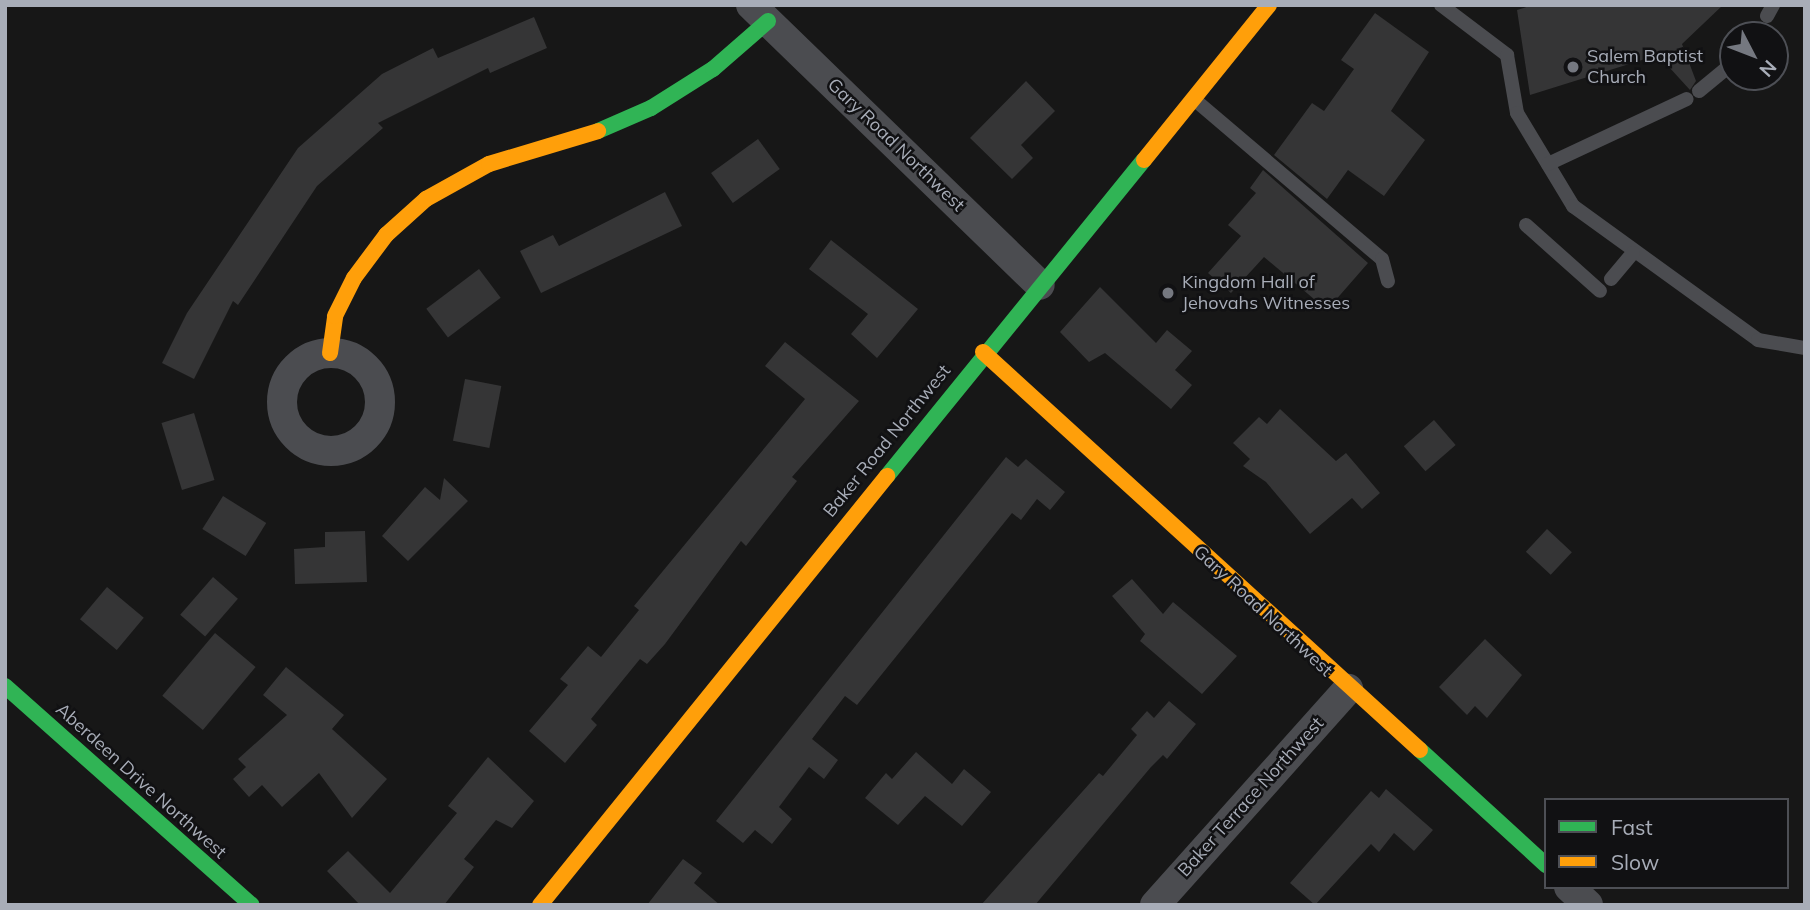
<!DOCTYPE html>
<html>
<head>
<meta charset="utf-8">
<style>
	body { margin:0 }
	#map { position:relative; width:1810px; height:910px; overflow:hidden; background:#171717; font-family:Mulish,sans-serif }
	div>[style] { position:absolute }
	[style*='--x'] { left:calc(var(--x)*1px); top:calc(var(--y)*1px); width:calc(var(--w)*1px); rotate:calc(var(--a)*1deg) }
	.building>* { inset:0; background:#353536; transform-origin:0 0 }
	.lane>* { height:14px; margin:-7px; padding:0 7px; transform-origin:7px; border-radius:7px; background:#4b4c50 }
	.street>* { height:30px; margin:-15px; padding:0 15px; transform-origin:15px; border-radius:15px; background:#4b4c50 }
	.street>.ring { margin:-15px; padding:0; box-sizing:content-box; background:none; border:30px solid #4b4c50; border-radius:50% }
	.fast>* { height:16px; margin:-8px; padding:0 8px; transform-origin:8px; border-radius:8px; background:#30b455 }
	.slow>* { height:16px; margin:-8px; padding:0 8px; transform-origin:8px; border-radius:8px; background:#ff9f0a }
	.dots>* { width:19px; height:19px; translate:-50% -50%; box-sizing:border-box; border:4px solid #111113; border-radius:50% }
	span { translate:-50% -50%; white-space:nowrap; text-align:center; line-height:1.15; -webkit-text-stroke:5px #111113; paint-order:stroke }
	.poi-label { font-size:18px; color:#a8adb8 }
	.left { translate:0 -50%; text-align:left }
	.street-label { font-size:18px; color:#a8adb8 }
	.frame { position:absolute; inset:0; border:7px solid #a8adb8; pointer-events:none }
	.legend { position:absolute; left:1544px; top:798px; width:245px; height:91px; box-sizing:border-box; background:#111113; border:2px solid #4d4f55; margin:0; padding:9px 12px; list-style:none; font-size:21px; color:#a8adb8 }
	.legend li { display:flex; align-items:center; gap:14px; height:35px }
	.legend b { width:35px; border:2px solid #4d4f55 }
	.north { position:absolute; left:1719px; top:21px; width:70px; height:70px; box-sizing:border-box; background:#111113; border:2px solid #4d4f55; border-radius:50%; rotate:132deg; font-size:19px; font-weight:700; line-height:28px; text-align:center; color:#a8adb8 }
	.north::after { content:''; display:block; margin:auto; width:24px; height:32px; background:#757880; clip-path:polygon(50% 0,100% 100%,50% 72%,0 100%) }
</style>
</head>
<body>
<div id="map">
	<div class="building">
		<div style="clip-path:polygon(1533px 5px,1723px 5px,1682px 44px,1696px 81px,1690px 90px,1658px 55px,1530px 95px,1517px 10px)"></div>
		<div style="clip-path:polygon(1375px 13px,1429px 52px,1391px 111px,1425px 140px,1384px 196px,1348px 170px,1327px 199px,1274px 155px,1312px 103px,1324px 111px,1354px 69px,1341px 60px)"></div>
		<div style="clip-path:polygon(534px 17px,547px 48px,490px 73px,488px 68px,378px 123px,383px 128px,317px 186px,238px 305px,233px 301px,194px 379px,162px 363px,187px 313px,298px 148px,382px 74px,433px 48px,438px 58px)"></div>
		<div style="clip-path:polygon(1026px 81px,1055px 111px,1021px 145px,1033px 158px,1012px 179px,970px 138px)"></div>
		<div style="left:758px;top:139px;width:37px;height:58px;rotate:54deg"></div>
		<div style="clip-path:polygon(1263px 170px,1368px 263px,1327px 310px,1264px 257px,1231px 293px,1208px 273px,1241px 236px,1228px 225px,1256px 193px,1250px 188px)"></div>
		<div style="clip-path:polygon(665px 192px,682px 226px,541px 293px,520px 251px,553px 235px,559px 246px)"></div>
		<div style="clip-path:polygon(831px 240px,918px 309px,877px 358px,851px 334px,868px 314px,809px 269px)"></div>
		<div style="left:479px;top:269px;width:36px;height:66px;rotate:53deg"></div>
		<div style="clip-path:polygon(1100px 287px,1156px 343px,1167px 330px,1192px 351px,1175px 370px,1192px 385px,1171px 409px,1105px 353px,1089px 362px,1060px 332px)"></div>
		<div style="clip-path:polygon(785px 342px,859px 401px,792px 477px,797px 481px,746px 546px,741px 541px,665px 644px,647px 664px,640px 659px,591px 719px,597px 725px,565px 763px,529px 731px,568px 685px,560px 679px,588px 646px,601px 657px,639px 610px,634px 606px,805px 399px,765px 366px)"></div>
		<div style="left:465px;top:379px;width:37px;height:63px;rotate:11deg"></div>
		<div style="clip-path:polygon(1280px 409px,1336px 461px,1346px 453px,1380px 493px,1362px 509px,1352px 498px,1310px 534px,1266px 482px,1243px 466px,1250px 459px,1233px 443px,1259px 417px,1267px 424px)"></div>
		<div style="left:194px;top:413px;width:70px;height:34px;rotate:73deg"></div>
		<div style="left:1434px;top:420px;width:33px;height:40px;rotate:49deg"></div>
		<div style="clip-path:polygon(1006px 457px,1018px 467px,1026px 459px,1065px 492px,1050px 510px,1037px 499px,1021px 520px,1012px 513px,857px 705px,845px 696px,812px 739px,838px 760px,824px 779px,809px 767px,779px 807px,792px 819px,772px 844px,755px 830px,743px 843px,716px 821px)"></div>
		<div style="clip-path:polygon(444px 478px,468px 501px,408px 561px,382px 536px,425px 487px,440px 500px)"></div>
		<div style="left:223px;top:496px;width:51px;height:39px;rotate:32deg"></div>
		<div style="left:1547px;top:529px;width:34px;height:31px;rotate:43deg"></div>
		<div style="clip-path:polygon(365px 531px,367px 582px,295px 584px,294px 549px,325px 547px,325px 532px)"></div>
		<div style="left:213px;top:577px;width:33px;height:50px;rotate:41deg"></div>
		<div style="clip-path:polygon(1132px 579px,1163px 614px,1173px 602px,1237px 656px,1202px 694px,1140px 641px,1145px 634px,1112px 596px)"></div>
		<div style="left:107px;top:587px;width:48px;height:42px;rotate:40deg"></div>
		<div style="left:215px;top:633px;width:53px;height:82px;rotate:40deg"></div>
		<div style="clip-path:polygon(1485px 639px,1522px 675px,1487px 718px,1475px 706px,1467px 715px,1439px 687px)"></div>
		<div style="clip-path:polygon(286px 667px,344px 715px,332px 729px,387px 779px,352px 818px,319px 773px,282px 807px,262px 785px,249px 797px,233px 779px,246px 767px,238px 759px,287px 715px,263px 695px)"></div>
		<div style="clip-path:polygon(1169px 701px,1196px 724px,1167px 759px,1163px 755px,1151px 767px,1035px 905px,981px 905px,1099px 773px,1103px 776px,1137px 735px,1131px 729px,1147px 711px,1154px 718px)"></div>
		<div style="clip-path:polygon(916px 752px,952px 784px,964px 769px,991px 792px,962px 826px,925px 796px,898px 825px,865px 798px,886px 773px,892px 779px)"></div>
		<div style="clip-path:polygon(488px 757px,534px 801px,512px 828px,496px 820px,464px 859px,474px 867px,444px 905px,360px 905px,327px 871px,348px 851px,390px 893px,457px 813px,448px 806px)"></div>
		<div style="clip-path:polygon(1386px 789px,1433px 830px,1414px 851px,1394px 833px,1379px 852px,1371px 844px,1315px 905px,1290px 883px,1371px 791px,1379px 798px)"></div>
		<div style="clip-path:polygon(683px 859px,702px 873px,694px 883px,720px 905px,647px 905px)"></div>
	</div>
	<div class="lane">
		<div style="--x:1441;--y:5;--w:83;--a:37.1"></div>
		<div style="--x:1507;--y:55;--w:59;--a:80.2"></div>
		<div style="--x:1517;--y:113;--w:109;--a:58.9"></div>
		<div style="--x:1573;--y:206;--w:228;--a:35.9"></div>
		<div style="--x:1758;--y:340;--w:48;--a:9.7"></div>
		<div style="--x:1767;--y:16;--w:13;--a:-61"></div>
		<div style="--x:1755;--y:35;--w:6;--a:-59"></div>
		<div style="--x:1699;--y:91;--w:44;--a:-39.5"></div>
		<div style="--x:1195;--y:100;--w:245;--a:40.4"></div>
		<div style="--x:1382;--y:259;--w:23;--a:75"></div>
		<div style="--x:1548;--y:164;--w:153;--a:-25.1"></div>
		<div style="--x:1526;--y:225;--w:99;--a:41.7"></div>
		<div style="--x:1611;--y:279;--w:34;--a:-50"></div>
	</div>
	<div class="street">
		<div style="--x:751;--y:5;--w:402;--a:44.1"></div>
		<div class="ring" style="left:282px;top:353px;width:68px;height:68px"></div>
		<div style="--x:1569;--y:887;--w:26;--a:43"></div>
		<div style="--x:1155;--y:905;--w:290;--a:-48.2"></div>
	</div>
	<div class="fast">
		<div style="--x:598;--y:131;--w:58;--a:-23.5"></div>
		<div style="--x:651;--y:108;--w:73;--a:-32.2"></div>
		<div style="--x:713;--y:69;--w:73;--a:-41.1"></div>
		<div style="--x:887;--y:476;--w:407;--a:-50.9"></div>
		<div style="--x:5;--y:686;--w:330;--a:41.6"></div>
		<div style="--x:1420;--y:750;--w:171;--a:42.4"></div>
	</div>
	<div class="slow">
		<div style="--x:1144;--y:160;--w:199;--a:-51.1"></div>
		<div style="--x:983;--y:352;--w:591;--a:42.33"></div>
		<div style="--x:330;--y:353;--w:37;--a:-82"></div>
		<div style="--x:335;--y:316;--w:42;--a:-63.4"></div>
		<div style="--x:354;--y:278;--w:54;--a:-53.3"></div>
		<div style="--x:386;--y:235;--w:54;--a:-42"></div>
		<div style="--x:426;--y:199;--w:72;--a:-29.1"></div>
		<div style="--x:489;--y:164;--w:114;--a:-16.8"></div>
		<div style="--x:540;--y:905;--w:552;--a:-51.03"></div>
	</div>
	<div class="dots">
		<div style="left:1573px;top:67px;background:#757880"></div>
		<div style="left:1168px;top:293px;background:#757880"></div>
	</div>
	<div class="poi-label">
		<span class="left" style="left:1587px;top:67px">Salem Baptist<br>Church</span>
		<span class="left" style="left:1182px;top:293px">Kingdom Hall of<br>Jehovahs Witnesses</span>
	</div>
	<div class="street-label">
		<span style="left:896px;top:145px;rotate:44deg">Gary Road Northwest</span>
		<span style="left:887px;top:441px;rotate:-51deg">Baker Road Northwest</span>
		<span style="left:1263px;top:611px;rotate:43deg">Gary Road Northwest</span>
		<span style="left:141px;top:781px;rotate:42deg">Aberdeen Drive Northwest</span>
		<span style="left:1251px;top:797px;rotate:-48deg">Baker Terrace Northwest</span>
	</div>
	<div class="frame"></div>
	<ul class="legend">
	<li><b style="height:9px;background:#30b455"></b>Fast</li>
	<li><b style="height:9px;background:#ff9f0a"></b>Slow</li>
	</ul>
	<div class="north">N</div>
</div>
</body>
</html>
